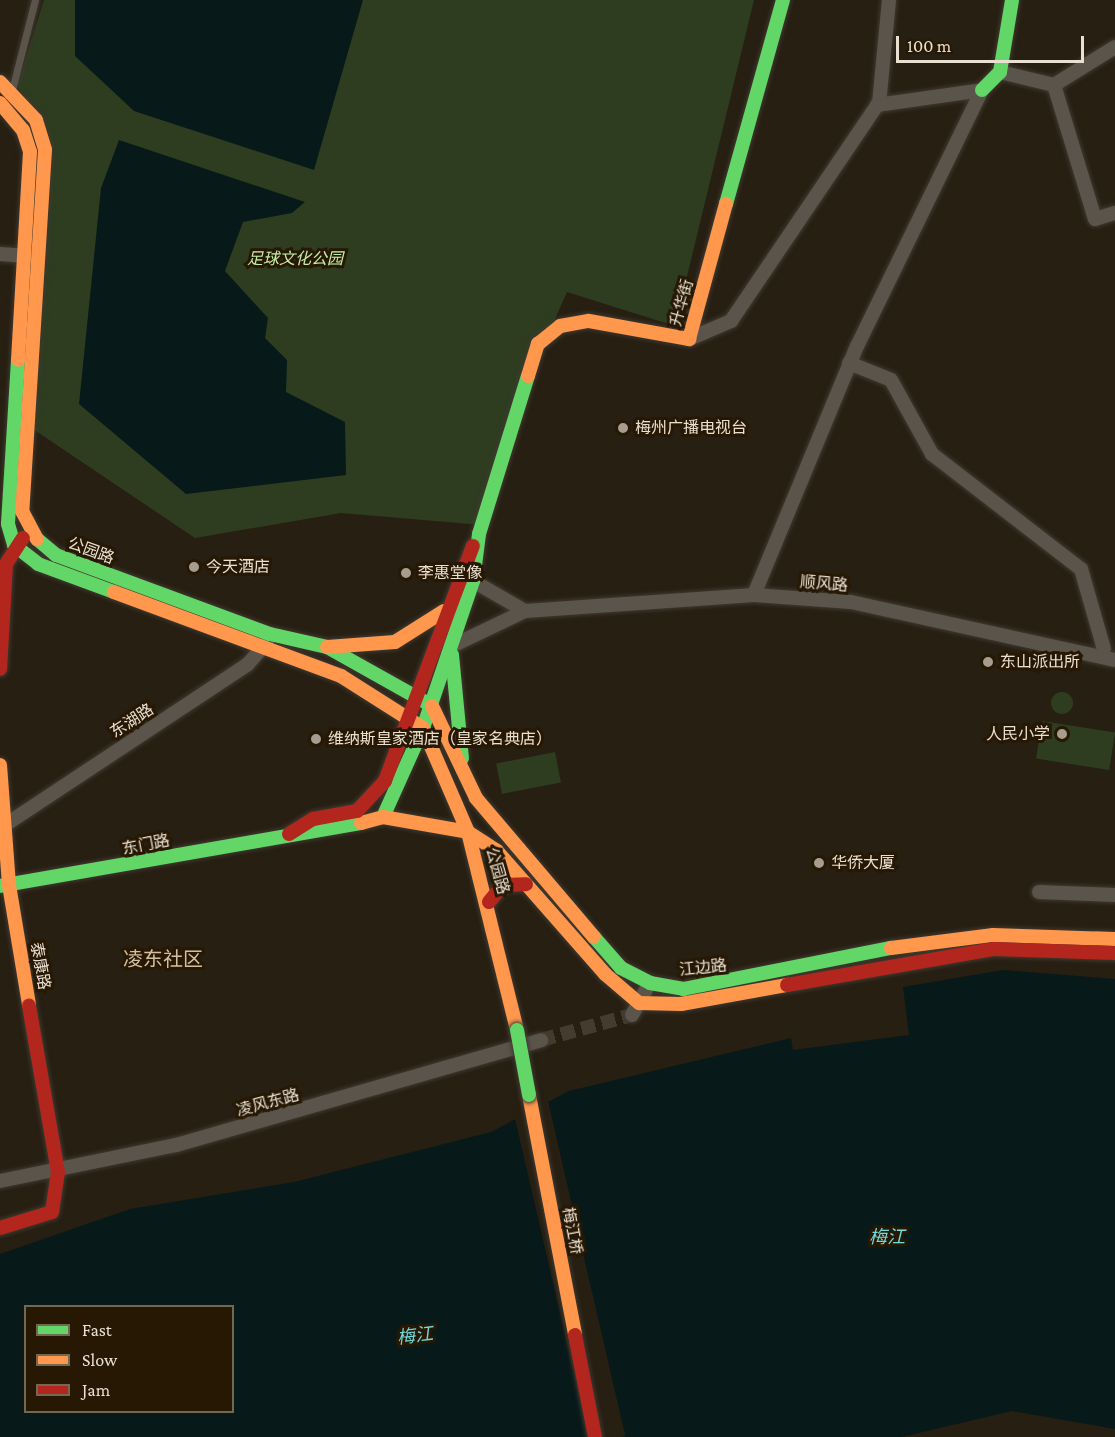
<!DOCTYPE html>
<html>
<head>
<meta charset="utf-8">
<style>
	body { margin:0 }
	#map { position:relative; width:1115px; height:1437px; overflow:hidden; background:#271f12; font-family:"Crimson Pro","Noto Sans SC",serif }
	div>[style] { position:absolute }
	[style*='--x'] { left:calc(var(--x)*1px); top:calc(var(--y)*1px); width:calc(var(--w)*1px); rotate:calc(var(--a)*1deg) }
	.green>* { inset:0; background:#2e3d20; transform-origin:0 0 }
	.round { border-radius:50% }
	.water>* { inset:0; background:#071a19 }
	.pier>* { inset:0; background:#271f12; transform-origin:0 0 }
	.street-tunnel>* { height:14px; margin-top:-7px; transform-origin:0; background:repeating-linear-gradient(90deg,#443c2f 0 14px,transparent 0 21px) }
	.roads { filter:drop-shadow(0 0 2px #3f3930) drop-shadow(0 0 2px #3f3930) }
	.lane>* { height:7px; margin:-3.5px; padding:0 3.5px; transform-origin:3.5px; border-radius:3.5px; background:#5b544a }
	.street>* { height:14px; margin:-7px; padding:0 7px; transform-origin:7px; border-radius:7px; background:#5b544a }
	.fast>* { height:14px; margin:-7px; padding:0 7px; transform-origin:7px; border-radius:7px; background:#63d668 }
	.slow>* { height:14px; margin:-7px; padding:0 7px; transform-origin:7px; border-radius:7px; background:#ff974d }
	.jam>* { height:14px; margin:-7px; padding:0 7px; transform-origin:7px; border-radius:7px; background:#b3261e }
	.bridges { filter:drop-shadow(0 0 2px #3f3930) drop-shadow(0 0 2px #3f3930) }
	.fast-bridge>* { height:14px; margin:-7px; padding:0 7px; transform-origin:7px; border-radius:7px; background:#63d668 }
	.dots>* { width:16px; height:16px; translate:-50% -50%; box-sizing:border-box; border:3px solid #261802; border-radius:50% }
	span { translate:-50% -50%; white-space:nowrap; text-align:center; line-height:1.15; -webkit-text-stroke:6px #261802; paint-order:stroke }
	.park-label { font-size:16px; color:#c5eda9; font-style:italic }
	.street-label { font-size:16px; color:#eae0d2 }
	.poi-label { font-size:16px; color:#eae0d2 }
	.left { translate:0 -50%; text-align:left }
	.right { translate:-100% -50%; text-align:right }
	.water-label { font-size:18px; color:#6fdbde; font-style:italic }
	.quarter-label { font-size:20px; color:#d2bfa3 }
	.legend { position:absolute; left:24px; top:1305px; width:210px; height:108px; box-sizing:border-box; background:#261802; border:2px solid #746855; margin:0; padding:8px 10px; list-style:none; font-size:18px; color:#eae0d2 }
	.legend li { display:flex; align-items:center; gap:12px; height:30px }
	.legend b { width:30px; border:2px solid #746855 }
	.scale { position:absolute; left:896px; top:36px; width:188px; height:27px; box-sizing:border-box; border:3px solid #eae0d2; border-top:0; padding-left:8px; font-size:18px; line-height:21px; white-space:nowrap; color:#eae0d2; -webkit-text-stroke:4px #261802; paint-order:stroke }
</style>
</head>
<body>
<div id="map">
	<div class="green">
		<div style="clip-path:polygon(44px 0,754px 0,675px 326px,567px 292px,529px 377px,482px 525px,341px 513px,195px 538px,24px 423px,44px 132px,17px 86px)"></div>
		<div class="round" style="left:1051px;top:692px;width:22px;height:22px"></div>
		<div style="left:1042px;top:721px;width:74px;height:38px;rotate:9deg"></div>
		<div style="left:555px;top:752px;width:31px;height:60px;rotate:79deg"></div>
	</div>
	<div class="water">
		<div style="clip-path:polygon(75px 0,363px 0,314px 170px,134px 111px,75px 56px)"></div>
		<div style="clip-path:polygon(119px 140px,305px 202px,292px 213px,243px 222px,225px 271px,268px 318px,265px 338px,287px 360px,286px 392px,345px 422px,346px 475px,186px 494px,79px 404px,101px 188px)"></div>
		<div style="clip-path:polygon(evenodd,1003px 970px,1115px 979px,1115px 1429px,1012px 1411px,902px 1437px,0 1437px,0 1254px,130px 1209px,294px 1182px,491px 1132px,569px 1091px,791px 1038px,793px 1050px,909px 1035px,903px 987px,1003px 970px,26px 1306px,232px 1306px,232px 1412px,26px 1412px,26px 1306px)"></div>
	</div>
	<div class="pier">
		<div style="left:547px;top:1097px;width:348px;height:36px;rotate:77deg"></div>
	</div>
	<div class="street-tunnel">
		<div style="--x:541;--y:1040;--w:94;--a:-15.4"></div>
	</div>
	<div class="roads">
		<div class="lane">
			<div style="--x:12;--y:90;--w:93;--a:-75.7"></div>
		</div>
		<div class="street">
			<div style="--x:1000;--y:72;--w:56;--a:13.5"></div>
			<div style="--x:1054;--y:85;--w:72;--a:-31.9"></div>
			<div style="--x:1054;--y:85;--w:140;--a:73"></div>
			<div style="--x:1095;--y:219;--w:21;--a:-17"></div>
			<div style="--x:879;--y:104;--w:104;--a:-84.5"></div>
			<div style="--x:0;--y:254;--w:31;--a:4"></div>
			<div style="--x:689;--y:339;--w:46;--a:-23.2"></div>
			<div style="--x:731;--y:321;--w:261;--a:-55.9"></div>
			<div style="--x:877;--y:105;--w:106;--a:-8.1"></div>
			<div style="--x:982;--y:90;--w:285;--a:116"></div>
			<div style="--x:857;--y:346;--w:269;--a:112.5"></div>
			<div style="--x:849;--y:363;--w:45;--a:22"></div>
			<div style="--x:891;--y:380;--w:85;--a:61"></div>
			<div style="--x:932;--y:454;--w:188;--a:37.7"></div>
			<div style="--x:1081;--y:569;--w:83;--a:74"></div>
			<div style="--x:473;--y:581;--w:60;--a:30"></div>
			<div style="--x:452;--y:646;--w:81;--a:-25.6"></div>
			<div style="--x:525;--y:611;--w:230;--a:-4"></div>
			<div style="--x:754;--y:595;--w:97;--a:4.1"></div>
			<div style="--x:851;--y:602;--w:270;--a:12.4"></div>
			<div style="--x:2;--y:827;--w:295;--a:-33.5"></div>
			<div style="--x:248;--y:664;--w:29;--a:-49"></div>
			<div style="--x:1039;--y:892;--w:76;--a:2.3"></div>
			<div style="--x:632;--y:1015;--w:37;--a:-61"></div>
			<div style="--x:0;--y:1181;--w:180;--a:-11.6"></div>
			<div style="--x:176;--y:1145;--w:380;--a:-16"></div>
		</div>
		<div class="fast">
			<div style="--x:982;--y:90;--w:25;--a:-45"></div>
			<div style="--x:1000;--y:72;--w:73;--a:-80.5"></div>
			<div style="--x:726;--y:204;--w:212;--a:-74.4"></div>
			<div style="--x:18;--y:360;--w:164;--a:93.5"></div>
			<div style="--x:8;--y:524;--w:22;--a:74"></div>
			<div style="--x:14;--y:545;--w:31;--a:38"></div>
			<div style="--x:38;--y:564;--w:81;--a:20.2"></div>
			<div style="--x:37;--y:539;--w:25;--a:40"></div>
			<div style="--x:56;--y:555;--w:228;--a:20.3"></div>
			<div style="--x:270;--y:634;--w:58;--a:12.8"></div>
			<div style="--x:327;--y:647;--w:120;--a:29.3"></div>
			<div style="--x:452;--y:655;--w:104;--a:84.5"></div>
			<div style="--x:383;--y:817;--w:98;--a:-65.8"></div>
			<div style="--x:423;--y:728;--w:155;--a:-71.2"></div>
			<div style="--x:473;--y:581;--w:47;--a:-82.7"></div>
			<div style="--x:479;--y:534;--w:165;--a:-72.8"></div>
			<div style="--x:0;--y:886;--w:366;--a:-9.9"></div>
			<div style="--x:594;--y:937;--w:41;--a:48.9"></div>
			<div style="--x:621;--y:968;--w:33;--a:27"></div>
			<div style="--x:650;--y:983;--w:34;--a:10"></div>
			<div style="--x:683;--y:989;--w:212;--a:-11.2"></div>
		</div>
		<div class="slow">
			<div style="--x:0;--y:82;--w:52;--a:46.5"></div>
			<div style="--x:36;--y:120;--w:31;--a:73"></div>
			<div style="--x:45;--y:150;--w:362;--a:93.6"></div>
			<div style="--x:22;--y:511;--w:32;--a:62"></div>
			<div style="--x:0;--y:103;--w:35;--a:50"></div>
			<div style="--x:23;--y:130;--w:23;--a:72"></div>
			<div style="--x:30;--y:152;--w:208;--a:93.3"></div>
			<div style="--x:528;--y:376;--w:34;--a:-73"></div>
			<div style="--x:538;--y:344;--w:28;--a:-39"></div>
			<div style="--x:560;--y:326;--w:29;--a:-10"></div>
			<div style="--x:589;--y:321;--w:102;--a:10.2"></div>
			<div style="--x:689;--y:339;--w:140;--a:-74.7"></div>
			<div style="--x:114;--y:592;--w:242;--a:20.3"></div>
			<div style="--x:341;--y:676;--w:97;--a:32.4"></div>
			<div style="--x:327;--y:647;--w:68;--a:-4.2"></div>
			<div style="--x:395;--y:642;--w:58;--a:-32.3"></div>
			<div style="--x:432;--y:706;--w:102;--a:64.4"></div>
			<div style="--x:476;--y:798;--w:182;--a:49.7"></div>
			<div style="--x:423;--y:728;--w:113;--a:66.6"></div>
			<div style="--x:468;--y:832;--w:204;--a:76.1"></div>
			<div style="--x:0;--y:765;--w:120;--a:85.7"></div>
			<div style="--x:9;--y:885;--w:122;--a:80.5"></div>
			<div style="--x:361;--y:823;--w:23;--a:-15"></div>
			<div style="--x:383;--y:817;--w:86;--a:10"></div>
			<div style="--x:468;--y:832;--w:35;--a:33"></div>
			<div style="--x:497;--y:851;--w:164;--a:48.7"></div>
			<div style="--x:605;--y:974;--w:45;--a:40.5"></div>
			<div style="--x:639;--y:1003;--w:42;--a:1.4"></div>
			<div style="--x:681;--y:1004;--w:108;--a:-10.2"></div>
			<div style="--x:891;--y:948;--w:103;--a:-7.3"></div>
			<div style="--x:993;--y:935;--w:122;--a:1.9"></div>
			<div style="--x:529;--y:1095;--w:244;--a:79.1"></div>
		</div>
		<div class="jam">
			<div style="--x:0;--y:669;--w:105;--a:-86.7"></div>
			<div style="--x:6;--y:564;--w:31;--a:-57"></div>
			<div style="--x:289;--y:834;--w:28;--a:-32"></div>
			<div style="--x:313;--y:819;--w:45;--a:-10.3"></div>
			<div style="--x:357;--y:811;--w:41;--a:-47"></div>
			<div style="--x:385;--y:781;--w:251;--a:-69.5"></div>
			<div style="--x:489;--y:902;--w:22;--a:-51"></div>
			<div style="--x:503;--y:885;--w:23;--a:-2"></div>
			<div style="--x:787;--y:985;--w:209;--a:-9.9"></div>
			<div style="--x:993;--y:949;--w:122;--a:1.9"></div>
			<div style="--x:0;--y:1228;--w:54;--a:-17.1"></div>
			<div style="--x:52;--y:1212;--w:40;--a:-81.5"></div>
			<div style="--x:58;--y:1172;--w:169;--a:-99.9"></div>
			<div style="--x:575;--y:1335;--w:104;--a:78.9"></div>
		</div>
	</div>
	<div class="bridges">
		<div class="fast-bridge">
			<div style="--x:517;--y:1030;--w:66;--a:79.5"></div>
		</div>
	</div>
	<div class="dots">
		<div style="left:623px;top:428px;background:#a69c8f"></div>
		<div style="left:194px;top:567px;background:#a69c8f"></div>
		<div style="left:406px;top:573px;background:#a69c8f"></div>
		<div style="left:988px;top:662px;background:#a69c8f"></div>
		<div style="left:1062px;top:734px;background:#a69c8f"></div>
		<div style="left:316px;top:739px;background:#a69c8f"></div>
		<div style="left:819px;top:863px;background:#a69c8f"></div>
	</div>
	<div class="park-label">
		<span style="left:295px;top:259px">足球文化公园</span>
	</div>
	<div class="street-label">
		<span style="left:682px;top:303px;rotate:-74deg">升华街</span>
		<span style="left:91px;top:551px;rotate:20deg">公园路</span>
		<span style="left:824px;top:584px;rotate:5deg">顺风路</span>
		<span style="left:132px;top:721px;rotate:-33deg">东湖路</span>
		<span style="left:146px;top:845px;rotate:-11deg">东门路</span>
		<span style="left:497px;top:871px;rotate:74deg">公园路</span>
		<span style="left:40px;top:966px;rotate:80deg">泰康路</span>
		<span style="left:703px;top:968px;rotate:-6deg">江边路</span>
		<span style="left:268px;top:1103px;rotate:-15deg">凌风东路</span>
		<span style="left:572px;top:1231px;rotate:79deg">梅江桥</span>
	</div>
	<div class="poi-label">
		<span class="left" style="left:635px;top:428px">梅州广播电视台</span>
		<span class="left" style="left:206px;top:567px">今天酒店</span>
		<span class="left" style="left:418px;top:573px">李惠堂像</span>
		<span class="left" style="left:1000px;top:662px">东山派出所</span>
		<span class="right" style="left:1050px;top:734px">人民小学</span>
		<span class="left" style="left:328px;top:739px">维纳斯皇家酒店（皇家名典店）</span>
		<span class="left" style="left:831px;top:863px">华侨大厦</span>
	</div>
	<div class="water-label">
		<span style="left:887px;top:1237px">梅江</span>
		<span style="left:415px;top:1336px;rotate:-7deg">梅江</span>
	</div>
	<div class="quarter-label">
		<span style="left:163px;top:959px">凌东社区</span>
	</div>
	<ul class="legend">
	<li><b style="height:8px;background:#63d668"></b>Fast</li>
	<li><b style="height:8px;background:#ff974d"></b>Slow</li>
	<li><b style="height:8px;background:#b3261e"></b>Jam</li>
	</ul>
	<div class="scale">100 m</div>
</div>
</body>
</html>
